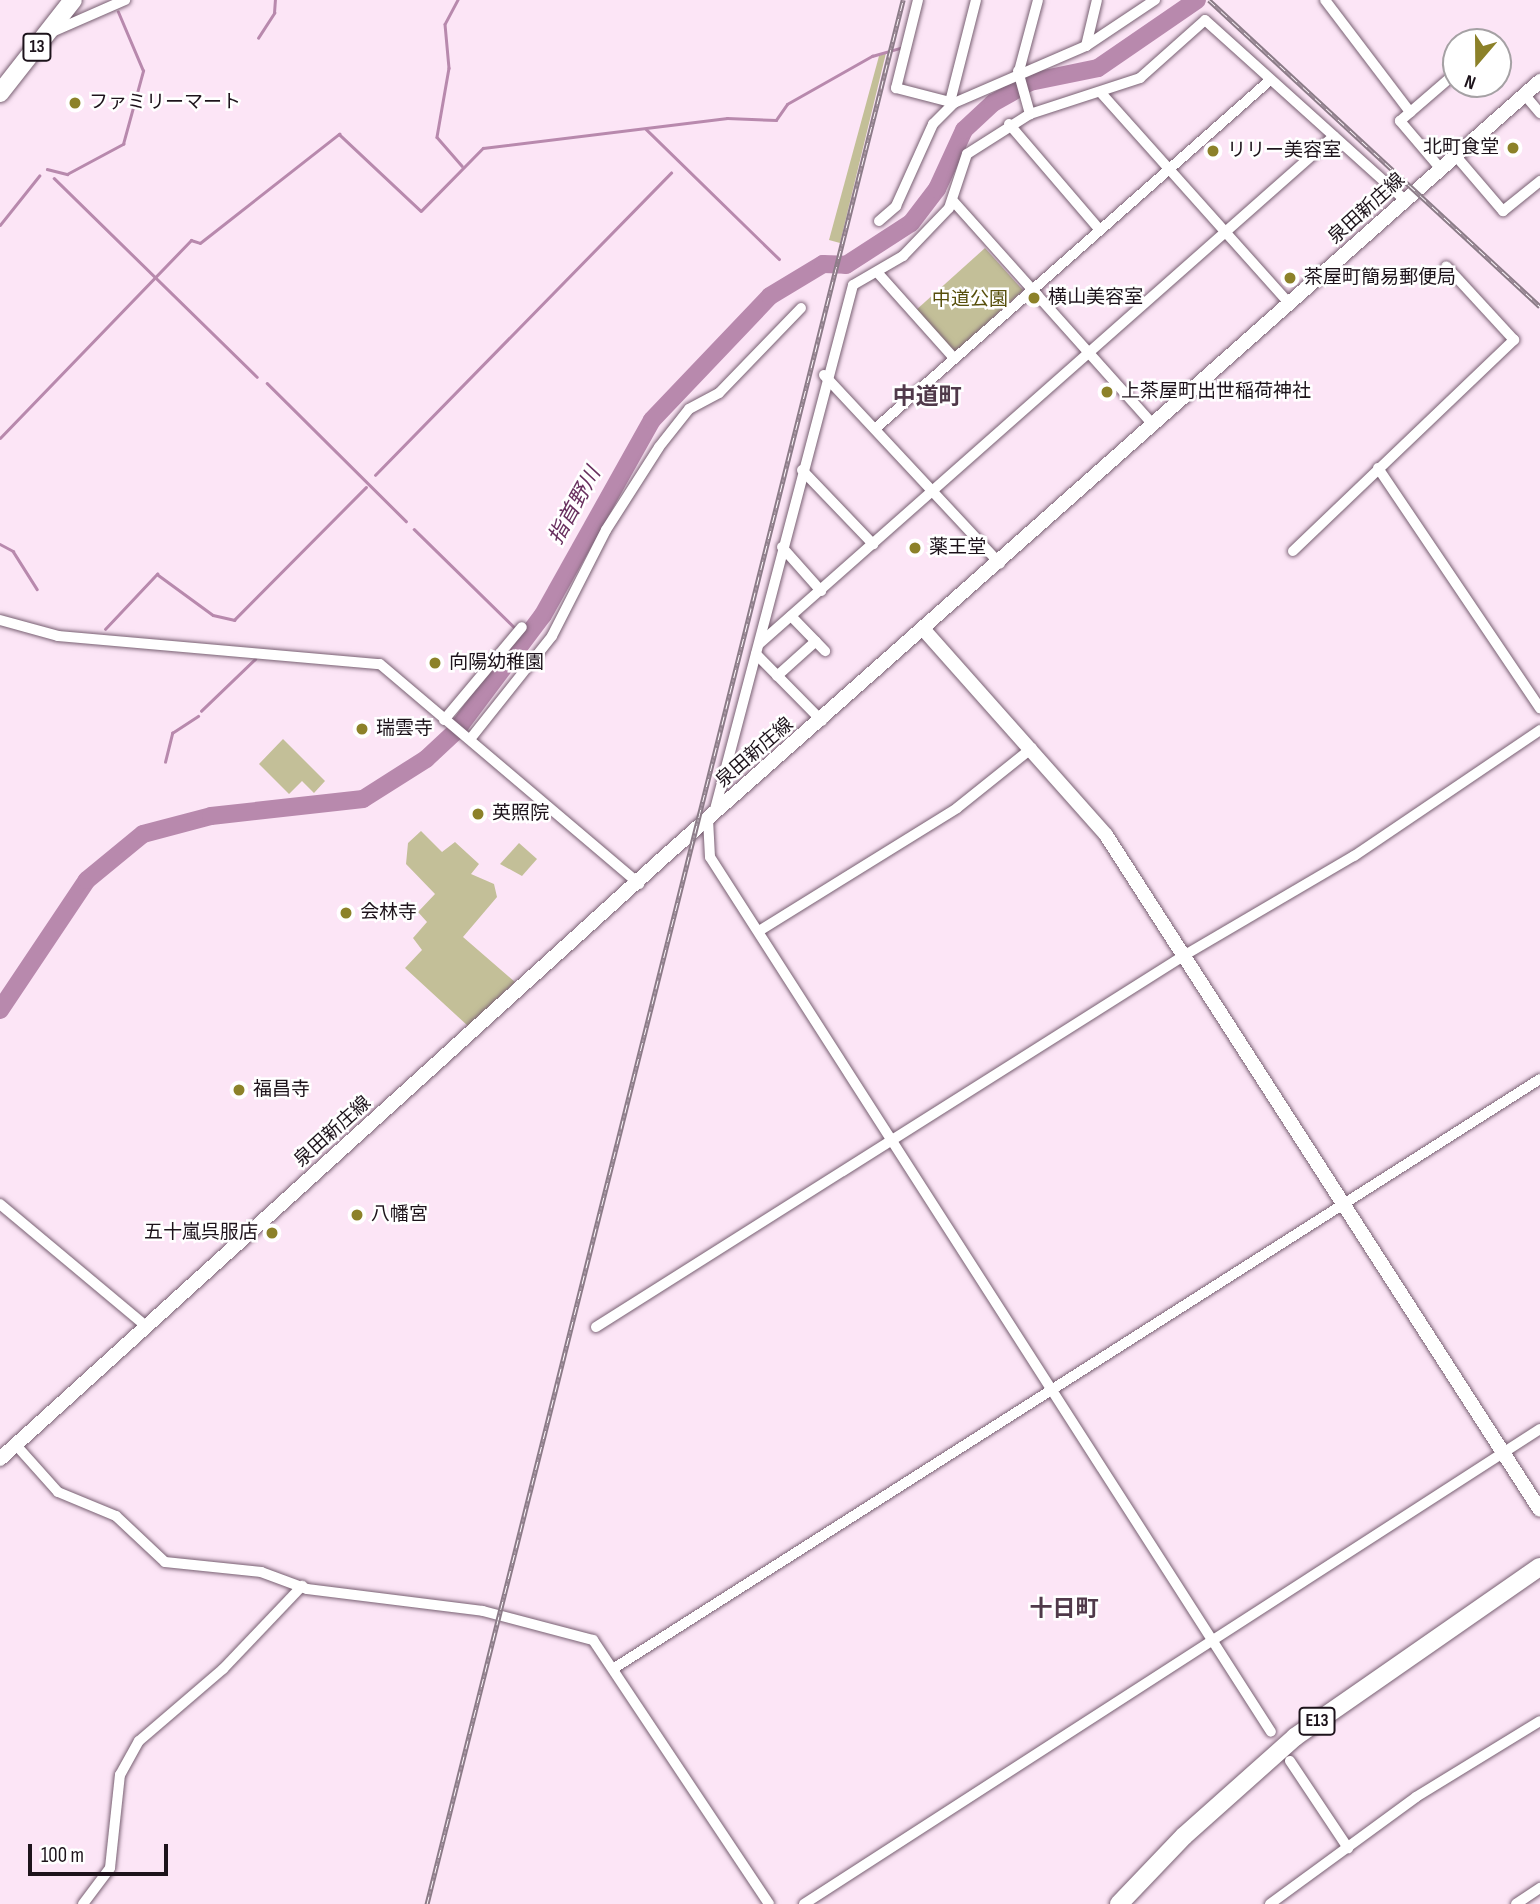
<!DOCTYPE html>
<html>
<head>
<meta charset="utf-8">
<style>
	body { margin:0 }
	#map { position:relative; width:1540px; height:1904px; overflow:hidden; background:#fce5f6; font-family:"Sofia Sans Condensed","Noto Sans JP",sans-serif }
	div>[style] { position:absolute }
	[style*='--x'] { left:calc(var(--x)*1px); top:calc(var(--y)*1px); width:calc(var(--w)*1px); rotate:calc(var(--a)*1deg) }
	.green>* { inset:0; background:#c3bf98; transform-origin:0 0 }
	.stream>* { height:2.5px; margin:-1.25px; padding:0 1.25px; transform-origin:1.25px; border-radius:1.25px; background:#b889ad }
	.river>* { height:18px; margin:-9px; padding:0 9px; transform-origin:9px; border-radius:9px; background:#b889ad }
	.roads { filter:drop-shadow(0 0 2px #786072) drop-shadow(0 0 2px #786072) }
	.street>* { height:10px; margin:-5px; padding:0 5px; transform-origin:5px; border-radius:5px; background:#fff }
	.secondary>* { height:14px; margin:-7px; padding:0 7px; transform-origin:7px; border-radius:7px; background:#fff }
	.highway>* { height:18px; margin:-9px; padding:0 9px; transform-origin:9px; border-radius:9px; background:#fff }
	.rail>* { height:5px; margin-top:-2.5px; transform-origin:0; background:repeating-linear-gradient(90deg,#fff 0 8px,#8c7c88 0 16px); box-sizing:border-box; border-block:2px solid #8c7c88 }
	.dots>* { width:19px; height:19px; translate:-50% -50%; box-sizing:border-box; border:4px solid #fff; border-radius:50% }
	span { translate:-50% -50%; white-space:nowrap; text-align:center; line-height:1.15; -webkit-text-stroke:5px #fff; paint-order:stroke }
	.shield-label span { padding:2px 5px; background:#fff; border:2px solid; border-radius:5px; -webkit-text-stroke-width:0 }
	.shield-label { font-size:18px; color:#1d131b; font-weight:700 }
	.poi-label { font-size:19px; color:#1d131b }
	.left { translate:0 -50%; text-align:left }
	.right { translate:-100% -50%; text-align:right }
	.street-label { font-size:19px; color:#1d131b }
	.park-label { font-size:19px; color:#574f0b }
	.water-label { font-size:21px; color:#682f5e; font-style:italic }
	.quarter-label { font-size:23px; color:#50394a; font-weight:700 }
	.north { position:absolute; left:1442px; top:28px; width:70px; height:70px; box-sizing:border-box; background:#fff; border:2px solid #a5a1a4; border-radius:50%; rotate:200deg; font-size:19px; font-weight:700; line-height:28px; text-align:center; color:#1d131b }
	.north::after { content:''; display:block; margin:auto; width:24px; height:32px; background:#8c8129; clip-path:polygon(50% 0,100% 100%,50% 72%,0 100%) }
	.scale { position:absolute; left:28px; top:1844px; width:140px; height:32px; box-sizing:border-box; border:4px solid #1d131b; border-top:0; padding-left:9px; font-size:21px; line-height:24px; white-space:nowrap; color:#1d131b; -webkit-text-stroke:5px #fff; paint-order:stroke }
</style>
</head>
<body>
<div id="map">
	<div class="green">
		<div style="clip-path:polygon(886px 53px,840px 243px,829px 240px,879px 56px)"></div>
		<div style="left:985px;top:248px;width:57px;height:92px;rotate:48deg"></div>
		<div style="clip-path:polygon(283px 739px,325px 781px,314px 793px,302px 781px,289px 794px,259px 764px)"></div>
		<div style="clip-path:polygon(421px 831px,442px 852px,455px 842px,479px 864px,471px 874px,494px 884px,497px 897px,463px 937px,515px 982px,468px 1026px,405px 968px,422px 950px,413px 938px,427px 922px,418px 912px,435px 894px,406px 864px,408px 843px)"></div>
		<div style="clip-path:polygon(519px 843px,537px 859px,522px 876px,500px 864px)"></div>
	</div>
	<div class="stream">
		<div style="--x:458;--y:0;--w:27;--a:118"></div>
		<div style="--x:445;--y:24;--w:44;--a:84.8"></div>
		<div style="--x:449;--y:68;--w:70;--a:99.9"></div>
		<div style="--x:437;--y:137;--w:38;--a:49"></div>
		<div style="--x:258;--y:38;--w:30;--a:-57"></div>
		<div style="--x:274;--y:13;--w:13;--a:-86"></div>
		<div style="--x:646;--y:129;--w:186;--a:44.3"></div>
		<div style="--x:47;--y:169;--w:21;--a:14"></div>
		<div style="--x:67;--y:174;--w:64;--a:-28.2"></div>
		<div style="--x:123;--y:144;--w:76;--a:-74.7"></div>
		<div style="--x:143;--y:71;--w:64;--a:-113"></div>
		<div style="--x:54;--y:178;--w:284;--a:44.4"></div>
		<div style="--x:0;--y:225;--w:63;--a:-51.5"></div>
		<div style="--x:267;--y:383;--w:196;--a:44.8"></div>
		<div style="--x:0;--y:438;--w:275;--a:-46"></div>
		<div style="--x:191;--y:240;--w:9;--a:18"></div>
		<div style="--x:200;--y:243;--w:177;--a:-38.1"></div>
		<div style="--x:339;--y:134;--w:112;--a:43.2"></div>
		<div style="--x:421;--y:211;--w:88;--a:-45.5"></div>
		<div style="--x:483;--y:148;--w:246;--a:-7"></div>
		<div style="--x:727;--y:118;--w:49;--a:2.3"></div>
		<div style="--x:776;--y:120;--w:19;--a:-55"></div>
		<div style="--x:787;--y:104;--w:98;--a:-29.5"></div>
		<div style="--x:872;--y:56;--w:29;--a:-16"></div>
		<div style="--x:375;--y:475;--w:423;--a:-45.6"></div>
		<div style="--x:414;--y:529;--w:140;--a:44.4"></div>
		<div style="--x:0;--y:544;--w:15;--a:28"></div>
		<div style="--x:13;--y:551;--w:45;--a:57.7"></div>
		<div style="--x:105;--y:629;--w:76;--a:-46.6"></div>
		<div style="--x:157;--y:574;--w:69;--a:36.2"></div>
		<div style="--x:213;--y:615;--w:22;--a:13"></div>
		<div style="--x:234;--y:620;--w:187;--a:-45.2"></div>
		<div style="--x:201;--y:711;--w:75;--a:-43.9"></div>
		<div style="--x:165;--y:762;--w:30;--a:-76"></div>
		<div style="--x:172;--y:733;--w:31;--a:-33"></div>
	</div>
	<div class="river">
		<div style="--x:0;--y:1010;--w:156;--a:-56.2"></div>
		<div style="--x:87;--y:880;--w:72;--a:-39.4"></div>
		<div style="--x:143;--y:834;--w:70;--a:-14.8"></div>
		<div style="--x:211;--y:816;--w:153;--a:-6.4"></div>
		<div style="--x:363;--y:799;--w:75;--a:-32.4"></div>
		<div style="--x:426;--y:759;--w:40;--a:-43"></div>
		<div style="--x:455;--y:732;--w:146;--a:-53.1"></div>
		<div style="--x:543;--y:615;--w:223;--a:-60.8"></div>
		<div style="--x:652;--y:420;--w:171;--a:-46.4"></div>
		<div style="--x:770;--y:296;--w:62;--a:-31.1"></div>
		<div style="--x:823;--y:264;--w:23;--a:2"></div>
		<div style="--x:846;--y:265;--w:77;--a:-32.9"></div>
		<div style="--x:911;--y:223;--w:43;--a:-52.6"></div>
		<div style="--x:937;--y:189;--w:65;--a:-65.4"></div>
		<div style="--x:964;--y:130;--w:40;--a:-43"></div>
		<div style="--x:993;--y:103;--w:43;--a:-29.6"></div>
		<div style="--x:1030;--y:82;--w:69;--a:-11.6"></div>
		<div style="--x:1098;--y:68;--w:120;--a:-34.5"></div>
	</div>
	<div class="roads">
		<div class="street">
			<div style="--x:918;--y:0;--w:91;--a:104"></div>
			<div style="--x:896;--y:88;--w:60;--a:14.5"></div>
			<div style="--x:1325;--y:0;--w:141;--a:52.8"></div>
			<div style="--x:52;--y:32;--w:80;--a:-23.7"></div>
			<div style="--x:1086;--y:46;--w:47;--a:-76.6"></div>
			<div style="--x:1018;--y:71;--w:45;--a:74.4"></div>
			<div style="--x:1019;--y:71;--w:73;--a:-75"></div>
			<div style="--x:1102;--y:94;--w:282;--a:48.2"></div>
			<div style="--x:1524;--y:94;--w:25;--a:50"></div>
			<div style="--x:950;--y:102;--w:105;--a:-75.7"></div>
			<div style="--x:1009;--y:124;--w:137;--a:49.4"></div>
			<div style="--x:1455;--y:155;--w:74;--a:49.4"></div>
			<div style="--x:1503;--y:211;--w:48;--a:-39"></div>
			<div style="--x:1440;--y:168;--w:62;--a:-130.4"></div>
			<div style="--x:1400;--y:121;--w:67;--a:-40.8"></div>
			<div style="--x:954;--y:202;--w:300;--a:48.2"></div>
			<div style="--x:879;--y:221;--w:23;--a:-41"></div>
			<div style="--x:896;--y:206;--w:90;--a:-65.7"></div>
			<div style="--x:933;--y:124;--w:30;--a:-45"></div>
			<div style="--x:954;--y:103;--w:144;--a:-23.4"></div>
			<div style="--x:1086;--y:46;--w:83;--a:-33.7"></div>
			<div style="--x:877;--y:272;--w:114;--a:48.2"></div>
			<div style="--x:824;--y:375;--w:258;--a:47"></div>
			<div style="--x:876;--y:428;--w:524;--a:-41.44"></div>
			<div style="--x:1378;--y:468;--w:290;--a:56"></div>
			<div style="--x:802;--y:470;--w:103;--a:46.2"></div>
			<div style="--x:782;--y:547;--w:59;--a:48.4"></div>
			<div style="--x:1293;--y:551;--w:306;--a:-43.7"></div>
			<div style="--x:1514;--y:340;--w:100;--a:-132.6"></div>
			<div style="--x:791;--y:616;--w:49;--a:45.8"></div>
			<div style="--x:0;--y:620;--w:60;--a:15.4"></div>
			<div style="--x:58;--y:636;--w:323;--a:5"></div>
			<div style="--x:380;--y:664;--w:340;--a:40.3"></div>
			<div style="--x:759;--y:644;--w:767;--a:-41.46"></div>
			<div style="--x:756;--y:654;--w:94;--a:45.4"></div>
			<div style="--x:777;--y:676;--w:52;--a:-41.9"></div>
			<div style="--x:444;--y:720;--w:121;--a:-50"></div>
			<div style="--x:471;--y:738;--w:130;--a:-51.5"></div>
			<div style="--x:552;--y:636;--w:119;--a:-63"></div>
			<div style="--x:606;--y:530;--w:98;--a:-57.4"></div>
			<div style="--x:659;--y:447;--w:48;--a:-51.7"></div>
			<div style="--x:689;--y:409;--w:34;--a:-28"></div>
			<div style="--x:719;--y:393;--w:118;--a:-46"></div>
			<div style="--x:714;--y:813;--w:546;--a:-75.25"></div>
			<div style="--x:853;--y:285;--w:58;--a:-30.1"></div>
			<div style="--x:903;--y:256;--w:66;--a:-46.2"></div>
			<div style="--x:949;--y:208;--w:57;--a:-71.6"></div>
			<div style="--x:967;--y:154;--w:75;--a:-32.4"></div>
			<div style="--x:1030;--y:114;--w:116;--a:-18.1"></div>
			<div style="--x:1140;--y:78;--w:87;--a:-41.7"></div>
			<div style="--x:1205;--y:20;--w:269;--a:42"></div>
			<div style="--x:708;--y:819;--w:38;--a:87"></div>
			<div style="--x:710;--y:857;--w:1039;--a:57.33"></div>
			<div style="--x:759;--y:931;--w:233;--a:-31.8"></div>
			<div style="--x:957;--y:808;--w:96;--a:-38.7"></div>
			<div style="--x:0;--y:1204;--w:192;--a:39.9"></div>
			<div style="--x:596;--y:1327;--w:697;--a:-32.28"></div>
			<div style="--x:1185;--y:955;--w:196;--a:-30.4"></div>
			<div style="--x:1354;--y:856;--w:225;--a:-34.1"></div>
			<div style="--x:16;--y:1445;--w:63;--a:48.2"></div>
			<div style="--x:58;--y:1492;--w:63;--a:22.5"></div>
			<div style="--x:116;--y:1516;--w:67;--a:43.2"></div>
			<div style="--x:165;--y:1562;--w:97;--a:5.9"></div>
			<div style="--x:261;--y:1572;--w:49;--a:20.3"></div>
			<div style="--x:307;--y:1589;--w:177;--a:7.1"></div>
			<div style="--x:483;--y:1611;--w:114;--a:14.8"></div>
			<div style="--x:593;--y:1640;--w:317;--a:56.3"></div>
			<div style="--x:616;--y:1667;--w:1095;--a:-32.47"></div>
			<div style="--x:1290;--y:1761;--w:105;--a:56.3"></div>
			<div style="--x:83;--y:1904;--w:45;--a:-53.1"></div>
			<div style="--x:110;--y:1868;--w:94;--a:-83.9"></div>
			<div style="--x:120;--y:1775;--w:39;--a:-61"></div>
			<div style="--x:139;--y:1741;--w:111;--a:-40.6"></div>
			<div style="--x:223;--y:1669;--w:115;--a:-46.4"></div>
			<div style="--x:804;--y:1904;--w:876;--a:-32.84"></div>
			<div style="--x:1270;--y:1904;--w:181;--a:-36.2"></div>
			<div style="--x:1416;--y:1797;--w:145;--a:-31.5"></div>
			<div style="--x:1516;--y:1904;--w:29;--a:-34"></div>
		</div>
		<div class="secondary">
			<div style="--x:925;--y:631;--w:273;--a:48.4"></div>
			<div style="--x:1106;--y:835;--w:802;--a:57.26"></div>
			<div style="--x:0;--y:1459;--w:895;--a:-42.19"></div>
			<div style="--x:663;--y:858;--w:1172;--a:-41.54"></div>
		</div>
		<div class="highway">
			<div style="--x:0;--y:93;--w:118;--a:-51.9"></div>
			<div style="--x:1119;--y:1904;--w:94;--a:-46.3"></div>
			<div style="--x:1184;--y:1836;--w:149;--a:-41.7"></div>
			<div style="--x:1295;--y:1737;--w:298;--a:-34.8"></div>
		</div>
	</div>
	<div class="rail">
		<div style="--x:1209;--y:0;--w:451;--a:42.8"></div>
		<div style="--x:427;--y:1904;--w:1963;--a:-75.96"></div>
	</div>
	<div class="dots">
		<div style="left:75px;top:103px;background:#8c8129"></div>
		<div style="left:1513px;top:148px;background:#8c8129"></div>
		<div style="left:1213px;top:151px;background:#8c8129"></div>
		<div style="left:1290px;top:278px;background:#8c8129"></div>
		<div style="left:1034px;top:298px;background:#8c8129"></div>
		<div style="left:1107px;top:392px;background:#8c8129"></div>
		<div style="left:915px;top:548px;background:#8c8129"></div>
		<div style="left:435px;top:663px;background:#8c8129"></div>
		<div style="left:362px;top:729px;background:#8c8129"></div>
		<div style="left:478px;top:814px;background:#8c8129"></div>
		<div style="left:346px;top:913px;background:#8c8129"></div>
		<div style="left:239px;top:1090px;background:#8c8129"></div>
		<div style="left:357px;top:1215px;background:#8c8129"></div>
		<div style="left:272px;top:1233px;background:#8c8129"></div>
	</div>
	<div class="shield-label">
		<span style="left:37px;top:47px">13</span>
		<span style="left:1317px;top:1721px">E13</span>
	</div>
	<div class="poi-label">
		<span class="left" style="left:89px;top:103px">ファミリーマート</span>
		<span class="right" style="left:1499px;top:148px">北町食堂</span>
		<span class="left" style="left:1227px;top:151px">リリー美容室</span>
		<span class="left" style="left:1304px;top:278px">茶屋町簡易郵便局</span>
		<span class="left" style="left:1048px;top:298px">横山美容室</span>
		<span class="left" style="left:1121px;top:392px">上茶屋町出世稲荷神社</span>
		<span class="left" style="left:929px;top:548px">薬王堂</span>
		<span class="left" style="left:449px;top:663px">向陽幼稚園</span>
		<span class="left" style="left:376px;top:729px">瑞雲寺</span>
		<span class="left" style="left:492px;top:814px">英照院</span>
		<span class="left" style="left:360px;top:913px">会林寺</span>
		<span class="left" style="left:253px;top:1090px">福昌寺</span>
		<span class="left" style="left:371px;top:1215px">八幡宮</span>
		<span class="right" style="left:258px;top:1233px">五十嵐呉服店</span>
	</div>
	<div class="street-label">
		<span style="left:1367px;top:209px;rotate:-42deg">泉田新庄線</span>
		<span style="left:755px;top:753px;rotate:-41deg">泉田新庄線</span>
		<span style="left:333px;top:1132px;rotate:-42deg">泉田新庄線</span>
	</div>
	<div class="park-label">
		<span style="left:970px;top:300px">中道公園</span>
	</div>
	<div class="water-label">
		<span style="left:575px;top:506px;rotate:-61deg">指首野川</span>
	</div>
	<div class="quarter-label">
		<span style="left:927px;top:397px">中道町</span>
		<span style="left:1064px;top:1609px">十日町</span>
	</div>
	<div class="north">N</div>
	<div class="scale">100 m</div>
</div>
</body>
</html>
